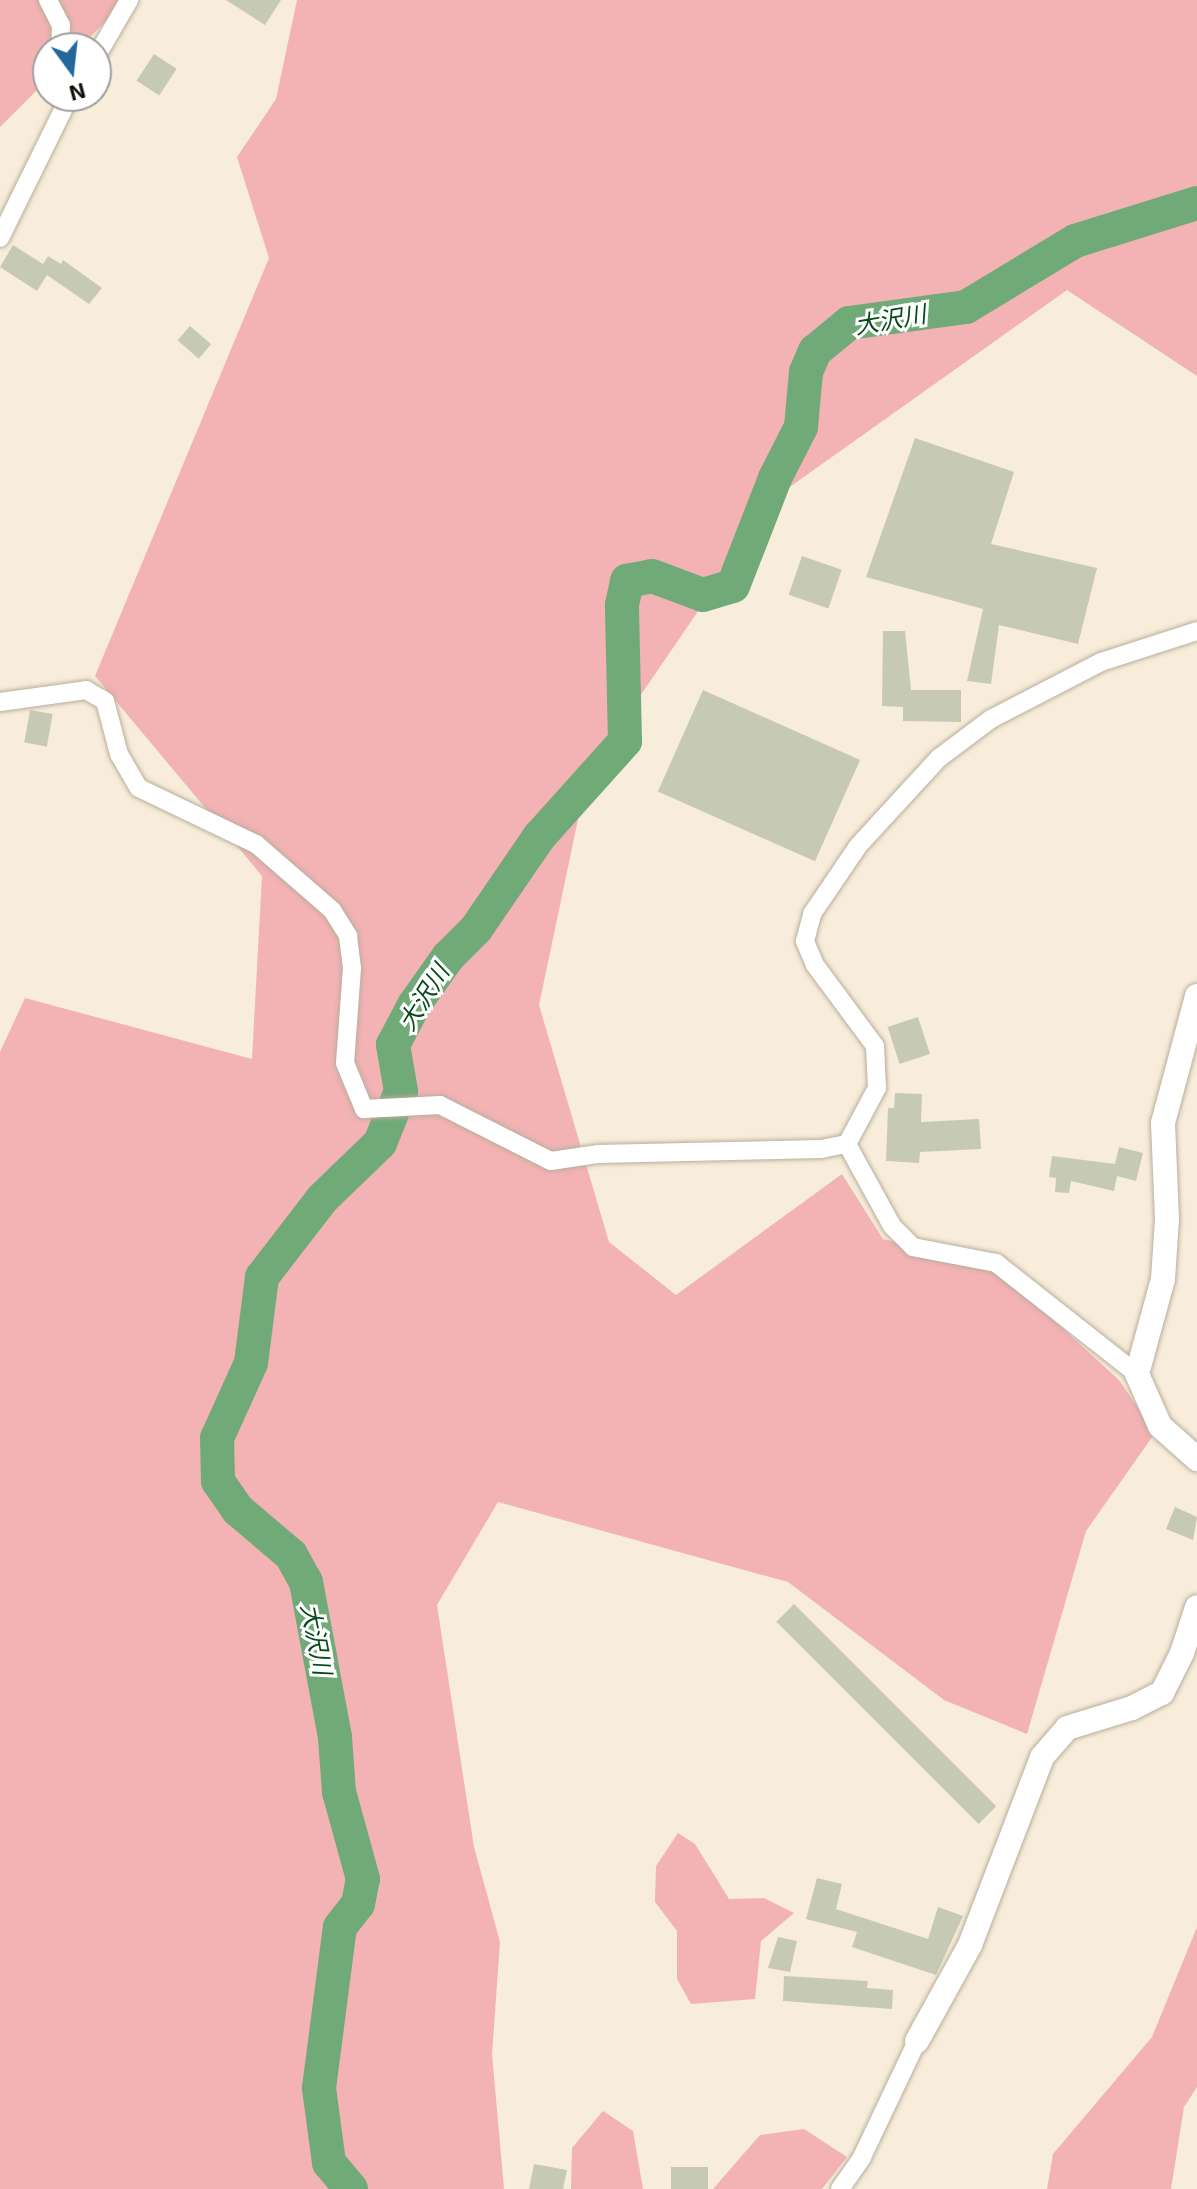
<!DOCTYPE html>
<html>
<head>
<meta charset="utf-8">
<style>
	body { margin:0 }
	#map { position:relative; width:1197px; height:2189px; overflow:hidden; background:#f8edda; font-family:"Exo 2","Noto Sans JP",sans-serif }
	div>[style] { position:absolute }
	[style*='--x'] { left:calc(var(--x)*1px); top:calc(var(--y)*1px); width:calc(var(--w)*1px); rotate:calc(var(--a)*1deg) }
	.green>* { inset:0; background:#f3b2b4 }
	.river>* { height:34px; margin:-17px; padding:0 17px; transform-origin:17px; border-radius:17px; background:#71aa79 }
	.building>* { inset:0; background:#c6cab5; transform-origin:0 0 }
	.roads { filter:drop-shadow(0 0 2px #b8ae9b) drop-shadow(0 0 2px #b8ae9b) }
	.street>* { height:18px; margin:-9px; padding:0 9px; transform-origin:9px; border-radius:9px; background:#fff }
	.secondary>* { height:24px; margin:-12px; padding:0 12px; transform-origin:12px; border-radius:12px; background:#fff }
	span { translate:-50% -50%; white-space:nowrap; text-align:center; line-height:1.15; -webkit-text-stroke:6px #fff; paint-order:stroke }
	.water-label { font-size:24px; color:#074b1c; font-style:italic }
	.north { position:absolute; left:32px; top:32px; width:80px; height:80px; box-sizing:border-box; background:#fff; border:2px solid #a09f9c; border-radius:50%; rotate:165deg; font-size:22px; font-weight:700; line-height:32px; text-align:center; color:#120e08 }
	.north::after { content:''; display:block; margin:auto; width:28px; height:36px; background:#24679c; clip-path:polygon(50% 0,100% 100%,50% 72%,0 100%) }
</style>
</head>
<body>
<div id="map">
	<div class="green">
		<div style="clip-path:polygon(0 0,127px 0,79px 48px,48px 48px,48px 79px,0 127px)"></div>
		<div style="clip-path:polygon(297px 0,1197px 0,1197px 376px,1067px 290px,777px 496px,588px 772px,539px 1005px,609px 1242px,676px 1295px,842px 1174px,883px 1239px,990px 1262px,1119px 1380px,1155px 1433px,1086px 1531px,1027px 1734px,944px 1700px,788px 1582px,498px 1502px,437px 1605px,474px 1847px,500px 1942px,492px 2054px,504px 2189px,0 2189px,0 1052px,25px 998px,252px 1059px,262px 876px,95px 676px,269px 258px,237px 157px,276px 99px)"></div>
		<div style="clip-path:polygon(678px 1833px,695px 1844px,729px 1899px,764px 1898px,794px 1913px,761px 1941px,755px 1999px,691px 2004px,677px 1979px,677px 1931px,655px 1902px,656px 1866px)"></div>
		<div style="clip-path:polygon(1197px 1927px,1197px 2087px,1184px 2107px,1171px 2189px,1047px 2189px,1053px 2154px,1152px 2037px)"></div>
		<div style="clip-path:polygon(603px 2111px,633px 2131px,643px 2189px,571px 2189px,572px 2148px)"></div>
		<div style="clip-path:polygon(804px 2129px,847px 2157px,822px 2189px,713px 2189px,760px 2135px)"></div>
	</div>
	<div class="river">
		<div style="--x:351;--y:2189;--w:34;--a:-130"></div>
		<div style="--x:329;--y:2163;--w:76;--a:-97.6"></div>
		<div style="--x:319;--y:2088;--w:162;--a:-82.6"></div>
		<div style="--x:340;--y:1927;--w:29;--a:-52"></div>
		<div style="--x:358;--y:1904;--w:25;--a:-79"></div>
		<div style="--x:363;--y:1879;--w:90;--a:-105.4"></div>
		<div style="--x:339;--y:1792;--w:55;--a:-94.2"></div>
		<div style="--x:335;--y:1737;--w:158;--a:-100.6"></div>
		<div style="--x:306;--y:1582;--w:31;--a:-119"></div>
		<div style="--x:291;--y:1555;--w:70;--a:-139.7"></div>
		<div style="--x:238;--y:1510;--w:35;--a:-125"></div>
		<div style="--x:218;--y:1481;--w:43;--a:-91.3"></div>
		<div style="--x:217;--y:1438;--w:82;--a:-65.6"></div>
		<div style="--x:251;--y:1363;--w:87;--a:-82.7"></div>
		<div style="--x:262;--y:1277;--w:98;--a:-52.4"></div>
		<div style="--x:322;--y:1199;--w:81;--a:-44"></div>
		<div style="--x:380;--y:1143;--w:56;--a:-68"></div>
		<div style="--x:401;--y:1091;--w:47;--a:-99.9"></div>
		<div style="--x:393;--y:1045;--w:45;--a:-62.3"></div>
		<div style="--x:414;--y:1005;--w:59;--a:-54.7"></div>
		<div style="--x:448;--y:957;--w:40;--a:-45"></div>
		<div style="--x:476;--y:929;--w:112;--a:-55.6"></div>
		<div style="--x:539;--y:837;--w:129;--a:-48.1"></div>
		<div style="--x:625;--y:741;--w:136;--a:-91.3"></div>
		<div style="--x:622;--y:605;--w:25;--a:-78"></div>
		<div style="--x:627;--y:581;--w:25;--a:-11"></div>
		<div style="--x:652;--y:576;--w:54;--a:20.4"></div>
		<div style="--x:703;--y:595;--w:31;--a:-17"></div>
		<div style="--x:733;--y:586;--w:116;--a:-68.7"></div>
		<div style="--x:775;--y:478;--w:57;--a:-63"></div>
		<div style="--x:801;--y:427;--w:55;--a:-84.8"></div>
		<div style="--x:806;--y:372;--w:23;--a:-67"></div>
		<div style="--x:815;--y:351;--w:44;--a:-39.5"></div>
		<div style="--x:849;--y:323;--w:118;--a:-7.8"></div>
		<div style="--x:966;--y:307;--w:127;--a:-31.2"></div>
		<div style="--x:1075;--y:241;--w:128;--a:-17.3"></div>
	</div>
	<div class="building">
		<div style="clip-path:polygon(226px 0,281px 0,265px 25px)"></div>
		<div style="left:154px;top:54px;width:27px;height:32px;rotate:33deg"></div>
		<div style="clip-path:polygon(13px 245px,43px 264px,48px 256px,61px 264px,63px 260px,102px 288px,89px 304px,47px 275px,37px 291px,0 267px)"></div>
		<div style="left:190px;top:326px;width:28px;height:19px;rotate:41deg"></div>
		<div style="clip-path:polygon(915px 438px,1014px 472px,991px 544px,1097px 568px,1078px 644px,999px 625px,991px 684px,967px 681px,983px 609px,866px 577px)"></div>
		<div style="left:802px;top:556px;width:42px;height:41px;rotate:19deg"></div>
		<div style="clip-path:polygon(883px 631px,905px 631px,911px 690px,961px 690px,961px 722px,903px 721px,903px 707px,882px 706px)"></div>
		<div style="left:703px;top:690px;width:172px;height:111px;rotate:24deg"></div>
		<div style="left:30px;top:710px;width:23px;height:33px;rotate:10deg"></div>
		<div style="left:918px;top:1017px;width:39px;height:32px;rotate:72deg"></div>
		<div style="clip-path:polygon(895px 1093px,922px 1094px,921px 1122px,979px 1119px,981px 1149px,920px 1152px,919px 1163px,886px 1161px,888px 1108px,894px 1108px)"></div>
		<div style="clip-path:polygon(1119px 1147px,1143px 1153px,1136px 1181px,1117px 1176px,1114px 1191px,1071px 1181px,1069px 1193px,1055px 1192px,1056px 1178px,1049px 1177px,1052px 1156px,1115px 1164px)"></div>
		<div style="clip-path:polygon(1175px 1507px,1197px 1517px,1193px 1540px,1166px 1529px)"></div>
		<div style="left:794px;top:1604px;width:286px;height:25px;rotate:45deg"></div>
		<div style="clip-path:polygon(817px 1878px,842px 1884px,836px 1909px,928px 1939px,938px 1907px,963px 1916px,936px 1975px,852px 1947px,857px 1932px,806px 1919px)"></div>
		<div style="clip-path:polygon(778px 1937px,797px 1941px,790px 1972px,768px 1968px)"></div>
		<div style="clip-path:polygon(784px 1976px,868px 1981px,867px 1988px,893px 1990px,892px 2009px,783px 2001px)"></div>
		<div style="clip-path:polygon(534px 2164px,567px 2170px,563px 2189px,529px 2189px)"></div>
		<div style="left:671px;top:2167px;width:37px;height:22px"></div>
	</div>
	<div class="roads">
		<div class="street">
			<div style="--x:48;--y:0;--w:28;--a:63"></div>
			<div style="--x:61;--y:25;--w:23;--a:92"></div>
			<div style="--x:96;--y:57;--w:66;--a:-59.9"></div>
			<div style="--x:0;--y:238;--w:158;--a:-63.8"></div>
			<div style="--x:0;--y:702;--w:87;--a:-7.9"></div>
			<div style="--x:86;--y:690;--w:22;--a:30"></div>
			<div style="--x:105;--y:701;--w:55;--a:75.2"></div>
			<div style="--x:119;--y:754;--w:39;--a:60"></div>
			<div style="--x:139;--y:788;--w:130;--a:25.6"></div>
			<div style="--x:256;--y:844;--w:101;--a:41"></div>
			<div style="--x:332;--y:910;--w:31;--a:58"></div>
			<div style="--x:348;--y:936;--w:32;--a:83"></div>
			<div style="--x:352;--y:968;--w:95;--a:94.2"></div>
			<div style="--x:345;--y:1063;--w:50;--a:67.6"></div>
			<div style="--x:364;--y:1109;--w:76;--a:-3"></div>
			<div style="--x:440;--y:1105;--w:124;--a:26.8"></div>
			<div style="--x:551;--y:1161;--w:48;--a:-8.5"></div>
			<div style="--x:598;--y:1154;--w:223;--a:-1.3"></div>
			<div style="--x:821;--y:1149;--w:26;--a:-11"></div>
			<div style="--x:847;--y:1144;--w:64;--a:-61.8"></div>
			<div style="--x:877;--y:1088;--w:42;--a:-92.7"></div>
			<div style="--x:875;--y:1046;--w:101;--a:-126.5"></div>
			<div style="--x:815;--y:965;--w:26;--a:-113"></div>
			<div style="--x:805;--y:941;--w:28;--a:-75"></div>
			<div style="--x:812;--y:914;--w:82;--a:-55.9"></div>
			<div style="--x:858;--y:846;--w:120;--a:-47.4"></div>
			<div style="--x:939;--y:758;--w:65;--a:-36.9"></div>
			<div style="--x:991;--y:719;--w:124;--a:-27.4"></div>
			<div style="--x:1101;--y:662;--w:101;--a:-17.9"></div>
			<div style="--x:847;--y:1144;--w:94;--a:61.2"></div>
			<div style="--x:892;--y:1226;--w:30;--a:45"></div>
			<div style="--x:913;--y:1247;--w:85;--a:10.9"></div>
			<div style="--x:996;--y:1263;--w:179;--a:38.2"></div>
			<div style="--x:840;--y:2189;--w:39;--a:-55"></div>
			<div style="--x:862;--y:2157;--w:128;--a:-64.6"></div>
		</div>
		<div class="secondary">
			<div style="--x:1197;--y:996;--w:131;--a:105"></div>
			<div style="--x:1163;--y:1123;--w:96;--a:87.6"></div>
			<div style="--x:1167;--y:1219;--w:60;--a:93.8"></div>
			<div style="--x:1163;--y:1279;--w:98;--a:105.3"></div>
			<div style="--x:1137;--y:1374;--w:57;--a:66.1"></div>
			<div style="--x:1160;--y:1426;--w:50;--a:41.7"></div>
			<div style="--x:917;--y:2041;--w:110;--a:-61.1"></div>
			<div style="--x:970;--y:1945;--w:201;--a:-69"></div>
			<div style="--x:1042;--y:1757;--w:38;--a:-49"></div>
			<div style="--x:1067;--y:1728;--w:68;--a:-17.1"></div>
			<div style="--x:1132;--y:1708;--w:34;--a:-27"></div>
			<div style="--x:1162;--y:1693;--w:45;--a:-63.4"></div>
			<div style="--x:1182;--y:1653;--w:48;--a:-71.9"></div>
		</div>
	</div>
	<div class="water-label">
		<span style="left:890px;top:319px;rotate:-10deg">大沢川</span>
		<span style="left:423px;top:997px;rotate:-58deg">大沢川</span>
		<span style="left:317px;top:1639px;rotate:79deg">大沢川</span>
	</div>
	<div class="north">N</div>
</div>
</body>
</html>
